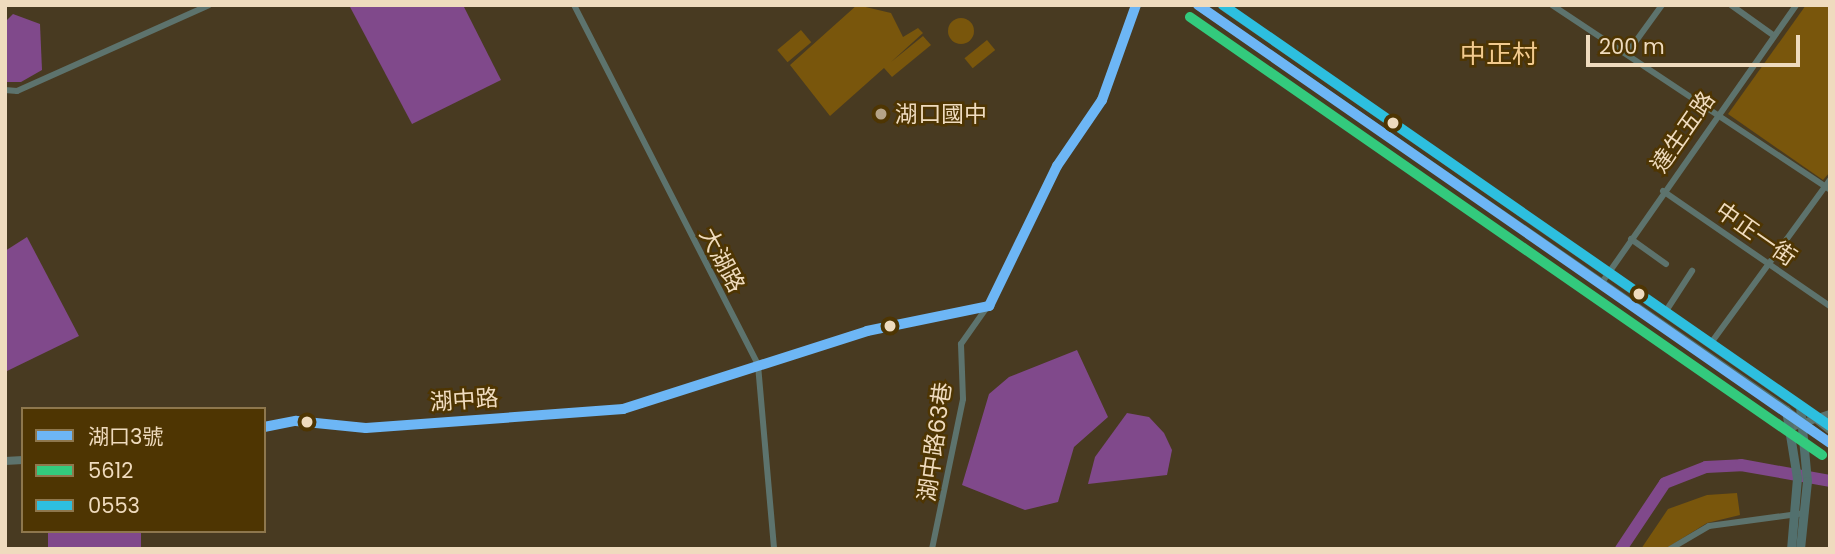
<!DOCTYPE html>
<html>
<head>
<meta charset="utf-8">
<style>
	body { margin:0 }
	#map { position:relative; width:1835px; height:554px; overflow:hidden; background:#483a21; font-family:Poppins,"Noto Sans TC",sans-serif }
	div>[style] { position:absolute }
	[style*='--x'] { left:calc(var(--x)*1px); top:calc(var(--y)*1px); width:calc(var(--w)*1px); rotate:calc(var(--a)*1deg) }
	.green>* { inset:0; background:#79560c; transform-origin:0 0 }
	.round { border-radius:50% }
	.water>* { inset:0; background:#80498b; transform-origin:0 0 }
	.river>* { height:12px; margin:-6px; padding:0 6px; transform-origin:6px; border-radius:6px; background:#80498b }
	.minor>* { height:6px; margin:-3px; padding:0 3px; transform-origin:3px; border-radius:3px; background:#5d736d }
	.tertiary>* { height:8px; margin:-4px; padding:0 4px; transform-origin:4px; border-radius:4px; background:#5d736d }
	.secondary>* { height:9px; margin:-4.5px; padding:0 4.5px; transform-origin:4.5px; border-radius:4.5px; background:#52706e }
	.bus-1>* { height:10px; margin:-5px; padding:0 5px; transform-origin:5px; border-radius:5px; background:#6db6f5 }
	.bus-2>* { height:10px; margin:-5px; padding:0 5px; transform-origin:5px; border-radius:5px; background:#33ca7d }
	.bus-3>* { height:10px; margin:-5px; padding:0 5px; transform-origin:5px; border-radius:5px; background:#2dbfdf }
	.dots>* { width:19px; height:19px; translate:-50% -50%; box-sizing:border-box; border:4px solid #4e3502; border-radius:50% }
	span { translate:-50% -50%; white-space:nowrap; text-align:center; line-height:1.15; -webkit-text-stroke:5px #4e3502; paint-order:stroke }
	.poi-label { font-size:23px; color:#efdbbe }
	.left { translate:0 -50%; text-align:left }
	.street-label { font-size:23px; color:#efdbbe }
	.quarter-label { font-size:26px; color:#f2ca8e }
	.frame { position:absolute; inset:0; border:7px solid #efdbbe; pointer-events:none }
	.legend { position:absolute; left:21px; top:407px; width:245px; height:126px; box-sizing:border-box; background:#4e3502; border:2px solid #8e774d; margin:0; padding:9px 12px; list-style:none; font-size:21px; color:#efdbbe }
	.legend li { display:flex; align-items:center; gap:14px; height:35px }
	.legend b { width:35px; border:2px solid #8e774d }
	.scale { position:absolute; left:1586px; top:35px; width:214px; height:32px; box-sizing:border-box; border:4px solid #efdbbe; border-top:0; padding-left:9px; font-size:21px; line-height:24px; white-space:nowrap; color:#efdbbe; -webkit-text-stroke:5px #4e3502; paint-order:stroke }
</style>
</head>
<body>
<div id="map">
	<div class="green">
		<div style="clip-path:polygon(857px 5px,891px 13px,903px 37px,918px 28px,923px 33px,891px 62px,923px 36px,931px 45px,892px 77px,884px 68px,830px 116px,790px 65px)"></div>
		<div style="clip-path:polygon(1806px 5px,1830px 5px,1830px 172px,1823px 180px,1728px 114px)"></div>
		<div class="round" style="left:948px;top:18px;width:26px;height:26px"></div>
		<div style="left:801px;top:30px;width:16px;height:31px;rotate:50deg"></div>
		<div style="left:987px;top:40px;width:13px;height:29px;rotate:51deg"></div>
		<div style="clip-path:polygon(1737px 493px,1740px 515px,1707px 523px,1665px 549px,1641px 549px,1668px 509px,1707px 495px)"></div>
	</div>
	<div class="water">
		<div style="clip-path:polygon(349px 5px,463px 5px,501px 80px,412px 124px)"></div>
		<div style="clip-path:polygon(13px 14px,40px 24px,42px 70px,21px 82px,5px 82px,5px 22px)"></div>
		<div style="clip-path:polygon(27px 237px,79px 336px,5px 372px,5px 251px)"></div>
		<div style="clip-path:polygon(1077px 350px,1108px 417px,1074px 447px,1058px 502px,1025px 510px,962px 485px,989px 394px,1009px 377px)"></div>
		<div style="clip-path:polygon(1127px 413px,1149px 417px,1164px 433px,1172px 450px,1167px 475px,1088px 484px,1095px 457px)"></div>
		<div style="left:48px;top:531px;width:93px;height:18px"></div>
	</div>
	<div class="river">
		<div style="--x:1621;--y:549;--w:79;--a:-56.3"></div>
		<div style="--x:1665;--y:483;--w:44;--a:-21.3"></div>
		<div style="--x:1706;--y:467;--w:35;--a:-3"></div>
		<div style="--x:1741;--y:465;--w:90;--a:10.2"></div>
	</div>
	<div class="minor">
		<div style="--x:574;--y:5;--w:404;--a:62.9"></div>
		<div style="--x:758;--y:365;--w:185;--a:85"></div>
		<div style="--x:1552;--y:5;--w:334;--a:33.6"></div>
		<div style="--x:1731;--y:5;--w:52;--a:35.5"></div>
		<div style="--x:1628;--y:52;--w:58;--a:-54.1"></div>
		<div style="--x:5;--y:90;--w:12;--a:5"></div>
		<div style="--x:17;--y:91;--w:210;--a:-24.1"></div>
		<div style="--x:1663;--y:191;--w:203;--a:34.6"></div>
		<div style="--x:1631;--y:239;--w:43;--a:35.5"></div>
		<div style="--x:1603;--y:281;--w:337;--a:-55"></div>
		<div style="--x:1666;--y:311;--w:48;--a:-57"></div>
		<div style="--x:1711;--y:343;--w:202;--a:-53.9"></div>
		<div style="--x:932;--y:549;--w:153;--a:-78.3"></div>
		<div style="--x:963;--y:399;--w:55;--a:-92.1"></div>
		<div style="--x:961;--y:344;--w:45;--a:-54.9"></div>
		<div style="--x:1670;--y:549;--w:45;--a:-30.5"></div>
		<div style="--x:1709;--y:526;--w:97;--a:-7.7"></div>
	</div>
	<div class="tertiary">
		<div style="--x:1800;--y:406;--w:38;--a:39"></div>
		<div style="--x:1786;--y:410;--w:55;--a:36.9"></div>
		<div style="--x:264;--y:427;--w:33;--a:-11"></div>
		<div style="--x:296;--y:421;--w:70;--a:5.7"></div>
		<div style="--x:366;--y:428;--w:258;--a:-4.2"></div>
		<div style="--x:623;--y:409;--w:256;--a:-17.7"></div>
		<div style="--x:867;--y:331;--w:125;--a:-11.6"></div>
		<div style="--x:989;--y:306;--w:156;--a:-64.1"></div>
		<div style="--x:1057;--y:166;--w:80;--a:-55.7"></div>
		<div style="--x:1102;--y:100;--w:101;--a:-70.3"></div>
		<div style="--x:1789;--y:428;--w:43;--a:-18.9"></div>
		<div style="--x:5;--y:461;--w:18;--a:-3"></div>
	</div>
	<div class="secondary">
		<div style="--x:1198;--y:5;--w:714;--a:34.56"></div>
		<div style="--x:1786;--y:410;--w:69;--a:80.8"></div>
		<div style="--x:1797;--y:478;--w:71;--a:94.8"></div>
		<div style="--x:1222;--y:5;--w:703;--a:34.75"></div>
		<div style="--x:1800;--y:406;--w:75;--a:84.7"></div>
		<div style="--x:1807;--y:481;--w:68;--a:95.9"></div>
	</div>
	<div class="bus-1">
		<div style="--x:1198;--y:5;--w:769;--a:34.72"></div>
		<div style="--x:264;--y:427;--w:33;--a:-11"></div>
		<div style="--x:296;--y:421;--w:70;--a:5.7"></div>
		<div style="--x:366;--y:428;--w:258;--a:-4.2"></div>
		<div style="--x:623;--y:409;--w:256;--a:-17.7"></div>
		<div style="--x:867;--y:331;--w:125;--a:-11.6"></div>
		<div style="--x:989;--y:306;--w:156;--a:-64.1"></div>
		<div style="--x:1057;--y:166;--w:80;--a:-55.7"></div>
		<div style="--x:1102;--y:100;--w:101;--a:-70.3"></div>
	</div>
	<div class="bus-2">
		<div style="--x:1190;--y:17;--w:769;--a:34.72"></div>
	</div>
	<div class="bus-3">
		<div style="--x:1223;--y:5;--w:739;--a:34.74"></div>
	</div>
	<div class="dots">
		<div style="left:881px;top:114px;background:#b5a387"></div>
		<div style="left:1393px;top:123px;background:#efdbbe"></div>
		<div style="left:1639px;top:294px;background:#efdbbe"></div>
		<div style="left:890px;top:326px;background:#efdbbe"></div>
		<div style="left:307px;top:422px;background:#efdbbe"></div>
	</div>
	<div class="poi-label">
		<span class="left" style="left:895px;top:114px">湖口國中</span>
	</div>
	<div class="street-label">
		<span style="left:1683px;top:132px;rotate:-55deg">達生五路</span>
		<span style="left:1756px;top:234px;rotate:35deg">中正一街</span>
		<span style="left:722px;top:260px;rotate:62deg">大湖路</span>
		<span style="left:464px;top:400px;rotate:-4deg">湖中路</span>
		<span style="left:935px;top:442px;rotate:-82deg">湖中路63巷</span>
	</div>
	<div class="quarter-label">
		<span style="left:1499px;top:55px">中正村</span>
	</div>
	<div class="frame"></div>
	<ul class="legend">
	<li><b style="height:9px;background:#6db6f5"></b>湖口3號</li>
	<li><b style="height:9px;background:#33ca7d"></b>5612</li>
	<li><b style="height:9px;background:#2dbfdf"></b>0553</li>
	</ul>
	<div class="scale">200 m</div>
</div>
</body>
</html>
